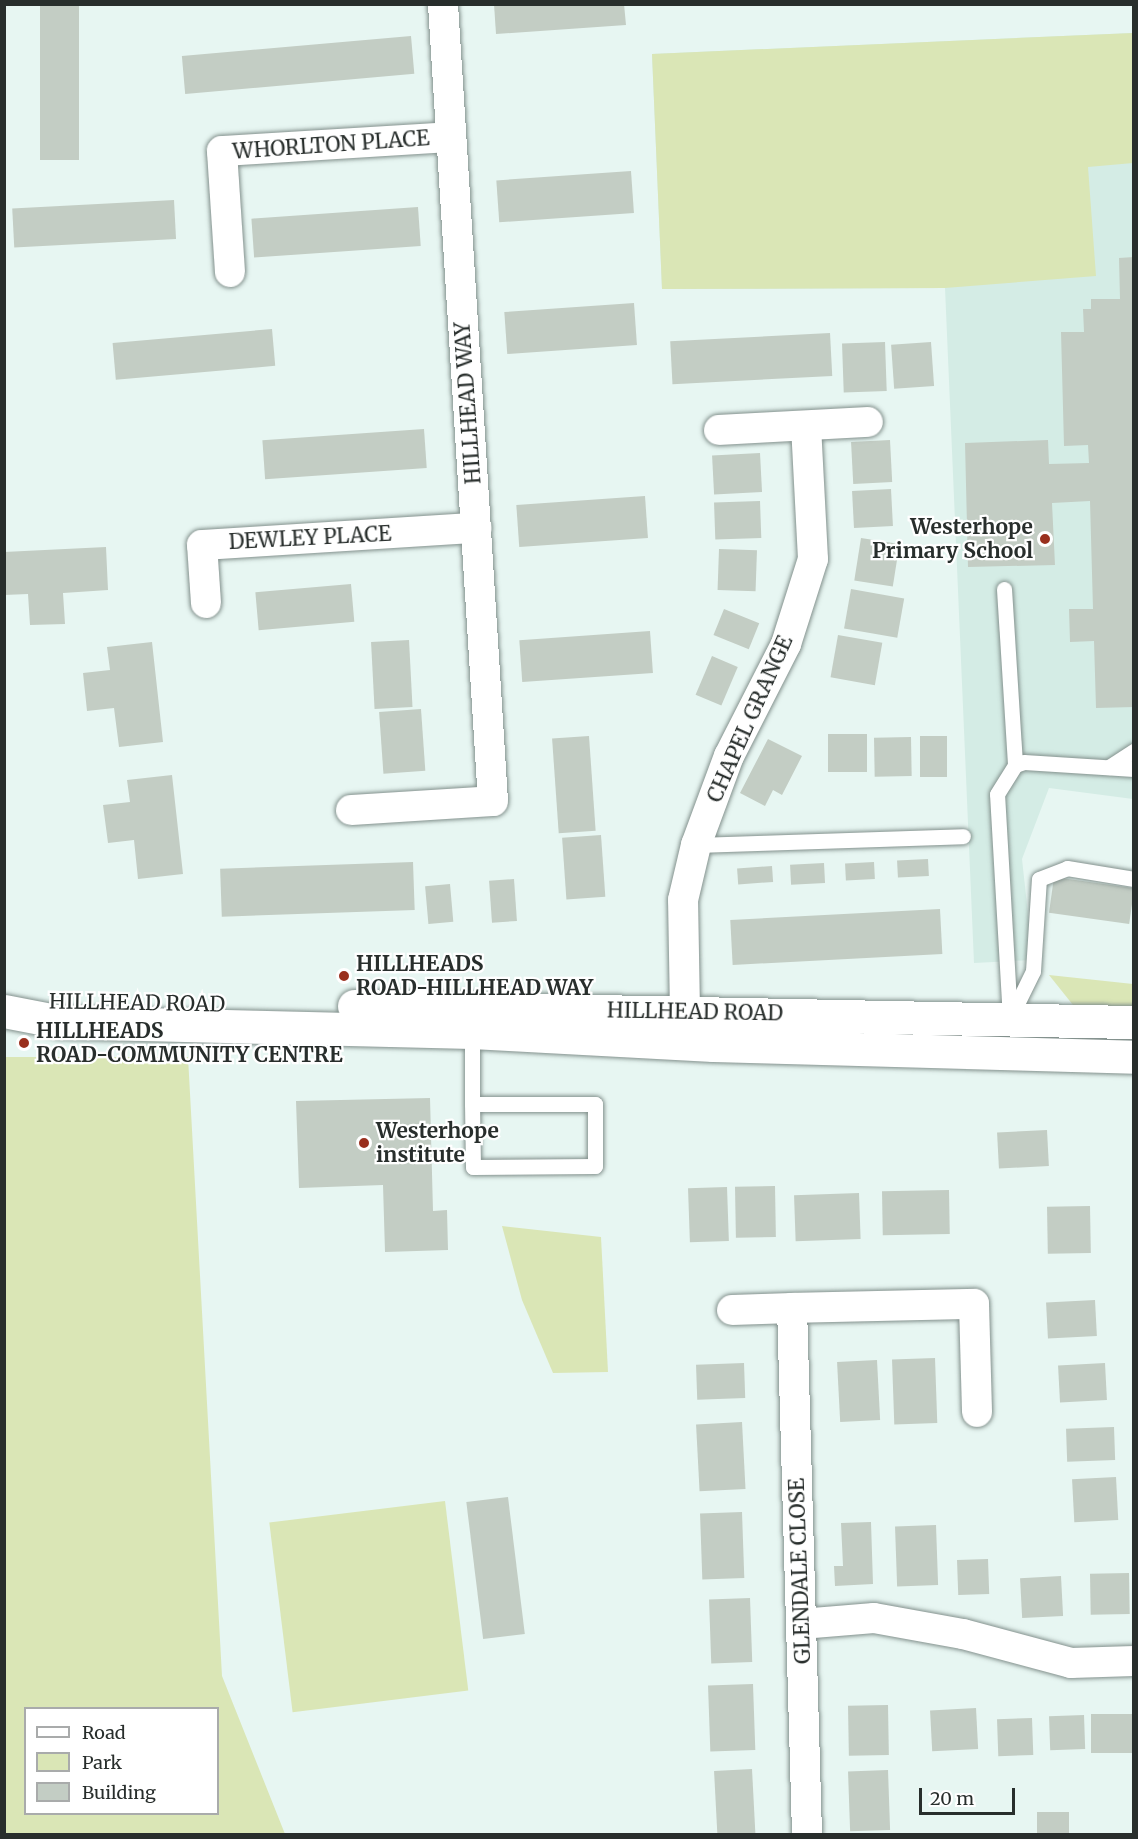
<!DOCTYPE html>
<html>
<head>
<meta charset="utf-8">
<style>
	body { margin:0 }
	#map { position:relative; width:1138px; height:1839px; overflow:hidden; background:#e7f6f2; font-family:Merriweather,serif }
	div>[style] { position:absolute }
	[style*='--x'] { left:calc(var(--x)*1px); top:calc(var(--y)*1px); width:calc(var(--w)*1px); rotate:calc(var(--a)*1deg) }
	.built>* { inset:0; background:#d4ece5 }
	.green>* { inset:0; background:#dae6b6; transform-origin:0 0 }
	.building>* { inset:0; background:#c3cdc4; transform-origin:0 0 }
	.roads { filter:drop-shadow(0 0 2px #83918d) drop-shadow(0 0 2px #83918d) }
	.service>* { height:15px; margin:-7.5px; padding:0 7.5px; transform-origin:7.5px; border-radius:7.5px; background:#fff }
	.minor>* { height:30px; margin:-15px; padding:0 15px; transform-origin:15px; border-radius:15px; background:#fff }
	.tertiary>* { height:33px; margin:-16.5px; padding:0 16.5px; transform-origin:16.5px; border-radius:16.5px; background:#fff }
	.dots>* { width:16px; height:16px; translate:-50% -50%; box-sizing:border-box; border:3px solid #fff; border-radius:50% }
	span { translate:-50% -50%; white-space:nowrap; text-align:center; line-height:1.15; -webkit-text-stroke:4.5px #fff; paint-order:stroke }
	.street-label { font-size:21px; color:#282e2c }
	.poi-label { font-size:21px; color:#282e2c; font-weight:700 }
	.right { translate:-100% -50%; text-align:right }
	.left { translate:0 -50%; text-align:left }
	.frame { position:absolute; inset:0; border:6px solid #282e2c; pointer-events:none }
	.legend { position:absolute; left:24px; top:1707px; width:195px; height:108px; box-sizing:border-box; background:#fff; border:2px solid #a9abab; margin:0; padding:8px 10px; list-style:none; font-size:18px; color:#282e2c }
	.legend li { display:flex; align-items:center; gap:12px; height:30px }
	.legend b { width:30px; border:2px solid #a9abab }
	.scale { position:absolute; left:919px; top:1788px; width:96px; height:27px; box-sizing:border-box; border:3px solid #282e2c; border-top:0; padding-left:8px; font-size:18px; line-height:21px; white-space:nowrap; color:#282e2c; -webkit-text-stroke:4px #fff; paint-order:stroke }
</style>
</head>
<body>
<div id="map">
	<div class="built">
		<div style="clip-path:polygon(1133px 33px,1133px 799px,1049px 788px,1022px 859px,1033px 960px,974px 963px,945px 288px,662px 289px,652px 54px)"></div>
	</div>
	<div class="green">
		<div style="clip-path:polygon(1133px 33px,1133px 163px,1088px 167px,1096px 276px,945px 288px,662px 289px,652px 54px)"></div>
		<div style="clip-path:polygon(1049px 975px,1133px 984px,1133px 1013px,1077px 1010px)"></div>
		<div style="clip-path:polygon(evenodd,5px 1057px,188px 1057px,222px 1676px,285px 1834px,5px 1834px,5px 1057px,218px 1708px,218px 1814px,26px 1814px,26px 1708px,218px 1708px)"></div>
		<div style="clip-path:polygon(502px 1226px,601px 1237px,608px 1372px,553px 1373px,522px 1300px)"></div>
		<div style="left:445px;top:1501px;width:191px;height:177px;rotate:83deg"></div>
	</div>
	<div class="building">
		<div style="left:40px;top:4px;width:39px;height:156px"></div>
		<div style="clip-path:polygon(494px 4px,624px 4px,626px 25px,496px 34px)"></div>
		<div style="left:411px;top:36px;width:38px;height:230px;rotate:85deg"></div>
		<div style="left:631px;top:171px;width:42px;height:135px;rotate:86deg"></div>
		<div style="left:174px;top:200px;width:39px;height:162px;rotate:87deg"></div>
		<div style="left:418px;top:207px;width:39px;height:167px;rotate:86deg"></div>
		<div style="clip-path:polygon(1134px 257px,1134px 707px,1096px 708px,1094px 641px,1070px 642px,1069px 609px,1093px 609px,1090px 501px,1052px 503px,1055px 565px,968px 567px,965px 443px,1048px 440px,1049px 464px,1089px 463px,1088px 445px,1064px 446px,1061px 332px,1084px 332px,1083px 309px,1091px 309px,1091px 299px,1120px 299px,1119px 258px)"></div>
		<div style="left:634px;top:303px;width:42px;height:130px;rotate:86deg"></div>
		<div style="left:272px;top:329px;width:37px;height:160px;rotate:85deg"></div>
		<div style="left:830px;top:333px;width:43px;height:160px;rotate:87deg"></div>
		<div style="left:885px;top:342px;width:49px;height:43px;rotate:88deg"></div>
		<div style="left:931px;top:342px;width:44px;height:40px;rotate:86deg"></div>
		<div style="left:424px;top:429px;width:39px;height:162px;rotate:86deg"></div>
		<div style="left:890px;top:440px;width:42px;height:39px;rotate:87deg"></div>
		<div style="left:760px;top:453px;width:39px;height:48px;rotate:87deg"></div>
		<div style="left:891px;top:489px;width:37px;height:39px;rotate:87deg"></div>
		<div style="left:645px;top:496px;width:42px;height:129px;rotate:86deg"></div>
		<div style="left:760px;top:501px;width:37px;height:46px;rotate:88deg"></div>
		<div style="left:861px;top:538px;width:39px;height:43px;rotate:9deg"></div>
		<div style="clip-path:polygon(106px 547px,108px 590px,63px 593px,65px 624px,30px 625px,28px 594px,4px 595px,4px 552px)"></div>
		<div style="left:719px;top:549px;width:38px;height:41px;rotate:2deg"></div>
		<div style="left:351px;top:584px;width:38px;height:96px;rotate:85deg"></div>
		<div style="left:851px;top:589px;width:54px;height:40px;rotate:10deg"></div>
		<div style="left:724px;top:609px;width:38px;height:28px;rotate:22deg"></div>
		<div style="left:650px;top:631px;width:42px;height:131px;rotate:86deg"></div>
		<div style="left:838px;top:635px;width:45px;height:43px;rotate:10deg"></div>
		<div style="left:409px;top:640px;width:67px;height:38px;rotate:87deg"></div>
		<div style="clip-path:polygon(152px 642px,163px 742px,119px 747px,114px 708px,87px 711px,83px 673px,110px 670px,107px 647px)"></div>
		<div style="left:712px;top:656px;width:28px;height:42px;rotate:23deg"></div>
		<div style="left:421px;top:709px;width:62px;height:42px;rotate:86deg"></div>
		<div style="left:828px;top:734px;width:39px;height:38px"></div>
		<div style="left:589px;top:736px;width:95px;height:37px;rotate:86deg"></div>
		<div style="left:920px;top:736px;width:27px;height:41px"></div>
		<div style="left:911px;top:737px;width:39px;height:37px;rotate:89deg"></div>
		<div style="clip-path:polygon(768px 739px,802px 756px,782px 795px,773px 790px,765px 806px,740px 793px)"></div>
		<div style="clip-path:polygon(172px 775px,183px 874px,138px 879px,134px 840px,108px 843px,103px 805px,130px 802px,127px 780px)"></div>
		<div style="left:601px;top:835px;width:62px;height:39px;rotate:86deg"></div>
		<div style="left:928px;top:859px;width:17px;height:31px;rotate:87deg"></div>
		<div style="left:413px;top:862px;width:48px;height:193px;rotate:88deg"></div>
		<div style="left:874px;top:862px;width:17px;height:29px;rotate:87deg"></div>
		<div style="left:824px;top:863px;width:20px;height:34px;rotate:87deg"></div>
		<div style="left:772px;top:866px;width:16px;height:35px;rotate:86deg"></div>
		<div style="left:1054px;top:877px;width:81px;height:36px;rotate:8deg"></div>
		<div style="left:514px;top:879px;width:42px;height:25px;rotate:86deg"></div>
		<div style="left:450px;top:884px;width:38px;height:25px;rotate:85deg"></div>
		<div style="left:940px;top:909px;width:45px;height:210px;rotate:87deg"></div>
		<div style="clip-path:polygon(430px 1098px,433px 1211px,447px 1210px,448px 1250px,385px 1252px,383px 1185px,299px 1188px,296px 1101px)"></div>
		<div style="left:1047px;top:1130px;width:36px;height:50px;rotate:87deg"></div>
		<div style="left:775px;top:1186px;width:51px;height:40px;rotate:89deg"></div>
		<div style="left:727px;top:1187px;width:54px;height:39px;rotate:88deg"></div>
		<div style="left:949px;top:1190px;width:44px;height:67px;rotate:89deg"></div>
		<div style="left:859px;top:1193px;width:46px;height:65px;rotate:88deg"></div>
		<div style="left:1090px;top:1206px;width:47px;height:43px;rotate:89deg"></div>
		<div style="left:1095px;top:1300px;width:36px;height:49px;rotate:87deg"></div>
		<div style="left:935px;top:1358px;width:65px;height:43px;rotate:88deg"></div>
		<div style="left:877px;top:1360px;width:60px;height:40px;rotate:87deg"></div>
		<div style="left:744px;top:1363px;width:35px;height:48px;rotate:88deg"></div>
		<div style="left:1105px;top:1363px;width:37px;height:47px;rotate:87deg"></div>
		<div style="left:742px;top:1422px;width:67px;height:46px;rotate:87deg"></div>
		<div style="left:1114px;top:1427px;width:33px;height:48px;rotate:88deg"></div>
		<div style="left:1116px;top:1477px;width:43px;height:44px;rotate:87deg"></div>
		<div style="left:508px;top:1497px;width:138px;height:42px;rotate:83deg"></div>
		<div style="left:742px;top:1512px;width:66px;height:42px;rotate:88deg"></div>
		<div style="clip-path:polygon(871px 1522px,873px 1584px,835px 1586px,834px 1566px,843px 1566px,841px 1523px)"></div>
		<div style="left:936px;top:1525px;width:60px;height:41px;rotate:88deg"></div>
		<div style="left:988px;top:1559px;width:35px;height:31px;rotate:88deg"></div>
		<div style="left:1129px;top:1573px;width:41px;height:39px;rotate:89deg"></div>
		<div style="left:1061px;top:1576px;width:40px;height:41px;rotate:87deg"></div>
		<div style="left:750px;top:1598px;width:64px;height:41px;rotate:88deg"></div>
		<div style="left:753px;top:1684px;width:66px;height:45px;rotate:88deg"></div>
		<div style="left:888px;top:1705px;width:50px;height:40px;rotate:89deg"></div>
		<div style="left:976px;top:1708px;width:41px;height:46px;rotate:87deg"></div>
		<div style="left:1134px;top:1714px;width:39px;height:43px;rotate:90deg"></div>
		<div style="left:1084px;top:1715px;width:34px;height:35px;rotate:88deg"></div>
		<div style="left:1032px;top:1718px;width:37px;height:35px;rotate:88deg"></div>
		<div style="left:752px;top:1769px;width:64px;height:38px;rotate:87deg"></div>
		<div style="left:888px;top:1770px;width:60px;height:40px;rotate:88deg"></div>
		<div style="left:1069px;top:1812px;width:22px;height:32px;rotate:90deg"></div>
	</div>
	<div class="roads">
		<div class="service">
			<div style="--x:1004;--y:589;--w:176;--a:86.4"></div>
			<div style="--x:1109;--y:767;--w:30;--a:-33"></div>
			<div style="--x:696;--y:845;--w:267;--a:-1.9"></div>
			<div style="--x:1011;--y:1016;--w:50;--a:-63.9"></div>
			<div style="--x:1033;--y:971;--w:92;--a:-86.3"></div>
			<div style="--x:1039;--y:879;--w:30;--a:-21"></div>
			<div style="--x:1067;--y:868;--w:68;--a:9.3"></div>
			<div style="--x:1010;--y:1019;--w:225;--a:-93.3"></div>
			<div style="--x:997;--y:794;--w:34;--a:-58"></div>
			<div style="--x:1015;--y:765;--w:9;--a:-18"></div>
			<div style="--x:1024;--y:762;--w:110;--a:3.6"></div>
			<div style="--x:472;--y:1032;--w:72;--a:90"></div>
			<div style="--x:472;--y:1104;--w:123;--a:0"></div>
			<div style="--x:595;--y:1104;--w:62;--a:90"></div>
			<div style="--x:595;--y:1166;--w:122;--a:179.5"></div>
			<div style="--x:473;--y:1167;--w:63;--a:-90.9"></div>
		</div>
		<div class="minor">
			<div style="--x:230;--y:272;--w:121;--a:-93.8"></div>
			<div style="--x:222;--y:151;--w:229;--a:-3.5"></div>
			<div style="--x:719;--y:430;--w:149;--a:-3.1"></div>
			<div style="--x:206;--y:603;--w:58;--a:-93.9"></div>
			<div style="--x:202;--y:545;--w:275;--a:-3.6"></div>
			<div style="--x:351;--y:810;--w:142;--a:-3.6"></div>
			<div style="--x:493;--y:801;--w:799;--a:-93.59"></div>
			<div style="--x:698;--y:1032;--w:24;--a:-123"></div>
			<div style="--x:685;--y:1012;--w:112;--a:-91"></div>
			<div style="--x:683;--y:900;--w:57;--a:-76.7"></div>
			<div style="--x:696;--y:845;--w:95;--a:-69.7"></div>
			<div style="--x:729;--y:756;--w:126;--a:-63"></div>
			<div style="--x:786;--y:644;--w:89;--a:-72.4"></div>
			<div style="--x:813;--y:559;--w:133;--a:-93"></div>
			<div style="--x:732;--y:1310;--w:60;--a:-1.9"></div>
			<div style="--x:801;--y:1624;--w:73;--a:-4.7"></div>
			<div style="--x:874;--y:1618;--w:90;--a:10.2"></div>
			<div style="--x:963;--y:1634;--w:112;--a:15"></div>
			<div style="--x:1071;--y:1663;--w:63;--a:-1.8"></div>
			<div style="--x:807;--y:1834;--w:526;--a:-91.63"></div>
			<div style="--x:792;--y:1308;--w:182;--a:-1.3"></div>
			<div style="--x:974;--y:1304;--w:108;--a:88.4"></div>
		</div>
		<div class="tertiary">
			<div style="--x:354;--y:1006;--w:780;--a:1.18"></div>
			<div style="--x:4;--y:1011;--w:58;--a:10.9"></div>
			<div style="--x:61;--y:1022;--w:411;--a:1.4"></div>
			<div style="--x:472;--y:1032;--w:241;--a:3.1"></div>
			<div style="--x:713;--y:1045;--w:421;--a:1.6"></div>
		</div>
	</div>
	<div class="dots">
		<div style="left:1045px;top:539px;background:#992f1d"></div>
		<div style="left:344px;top:976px;background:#992f1d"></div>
		<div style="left:24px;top:1043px;background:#992f1d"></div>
		<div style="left:364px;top:1143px;background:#992f1d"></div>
	</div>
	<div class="street-label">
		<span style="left:331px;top:145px;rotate:-4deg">WHORLTON PLACE</span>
		<span style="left:468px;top:403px;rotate:-94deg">HILLHEAD WAY</span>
		<span style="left:310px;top:538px;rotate:-3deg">DEWLEY PLACE</span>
		<span style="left:750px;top:719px;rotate:-66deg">CHAPEL GRANGE</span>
		<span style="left:137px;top:1003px;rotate:1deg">HILLHEAD ROAD</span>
		<span style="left:695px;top:1012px;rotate:1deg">HILLHEAD ROAD</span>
		<span style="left:800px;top:1571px;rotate:-92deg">GLENDALE CLOSE</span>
	</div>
	<div class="poi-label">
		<span class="right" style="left:1033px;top:539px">Westerhope<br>Primary School</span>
		<span class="left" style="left:356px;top:976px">HILLHEADS<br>ROAD-HILLHEAD WAY</span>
		<span class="left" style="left:36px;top:1043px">HILLHEADS<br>ROAD-COMMUNITY CENTRE</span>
		<span class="left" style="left:376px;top:1143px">Westerhope<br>institute</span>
	</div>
	<div class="frame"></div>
	<ul class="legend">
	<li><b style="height:8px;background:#fff"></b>Road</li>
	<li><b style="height:16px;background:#dae6b6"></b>Park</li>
	<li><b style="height:16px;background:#c3cdc4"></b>Building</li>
	</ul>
	<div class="scale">20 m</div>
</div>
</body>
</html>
